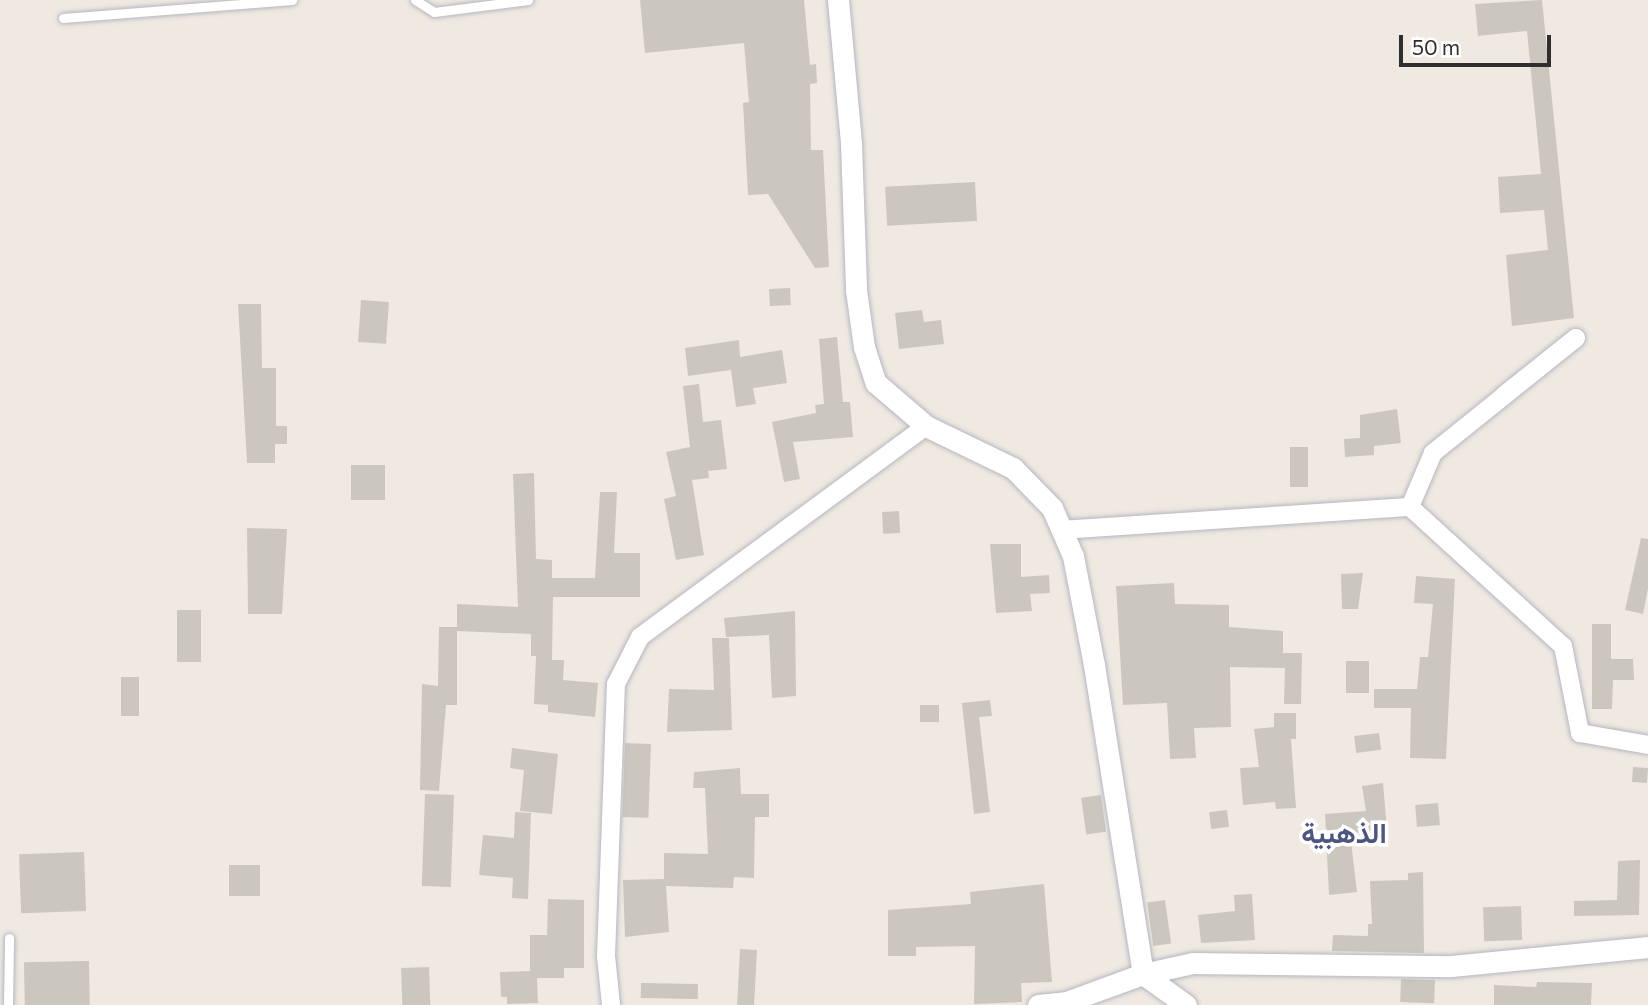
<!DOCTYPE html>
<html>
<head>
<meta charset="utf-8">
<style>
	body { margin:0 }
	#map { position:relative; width:1648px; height:1005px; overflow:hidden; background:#efe9e1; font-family:Commissioner,Vazirmatn,sans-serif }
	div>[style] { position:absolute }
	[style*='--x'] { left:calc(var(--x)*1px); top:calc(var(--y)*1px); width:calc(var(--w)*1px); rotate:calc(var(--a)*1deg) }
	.building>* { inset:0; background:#cbc7bf; transform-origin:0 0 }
	.roads { filter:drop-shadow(0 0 2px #b4b7c1) drop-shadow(0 0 2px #b4b7c1) }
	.service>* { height:9px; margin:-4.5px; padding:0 4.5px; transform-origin:4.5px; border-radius:4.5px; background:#fff }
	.minor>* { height:18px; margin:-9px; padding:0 9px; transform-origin:9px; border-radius:9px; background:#fff }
	.tertiary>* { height:21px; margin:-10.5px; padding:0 10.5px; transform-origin:10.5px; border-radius:10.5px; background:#fff }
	span { translate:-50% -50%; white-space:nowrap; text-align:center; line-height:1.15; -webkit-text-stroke:7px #fff; paint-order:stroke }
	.quarter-label { font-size:28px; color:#4d5680; font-weight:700 }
	.scale { position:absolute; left:1399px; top:35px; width:152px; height:32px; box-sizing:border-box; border:4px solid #2e2e2e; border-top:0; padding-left:9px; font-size:21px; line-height:24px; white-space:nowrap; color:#2e2e2e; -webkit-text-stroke:5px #fff; paint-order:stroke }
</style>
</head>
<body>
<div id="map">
	<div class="building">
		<div style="clip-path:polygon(640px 0,804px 0,810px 65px,816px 64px,817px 83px,810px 84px,811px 150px,823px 150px,829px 267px,815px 268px,768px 194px,748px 195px,743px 103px,749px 102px,744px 43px,645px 53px)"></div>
		<div style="clip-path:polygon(1542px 0,1574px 318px,1512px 326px,1506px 255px,1548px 250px,1544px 210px,1500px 213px,1498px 177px,1541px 174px,1527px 31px,1478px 36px,1475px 4px)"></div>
		<div style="left:975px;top:182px;width:39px;height:90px;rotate:87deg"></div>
		<div style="left:790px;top:288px;width:17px;height:21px;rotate:87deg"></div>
		<div style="left:361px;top:300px;width:28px;height:42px;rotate:4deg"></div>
		<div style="clip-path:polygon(238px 304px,261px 304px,262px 368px,276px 368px,276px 426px,287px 426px,287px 444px,275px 444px,275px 463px,247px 463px)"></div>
		<div style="clip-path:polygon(922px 310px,924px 322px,941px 320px,944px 344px,899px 349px,895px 313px)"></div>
		<div style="clip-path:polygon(837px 337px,843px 402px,850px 402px,853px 437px,793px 442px,800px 479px,784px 482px,772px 422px,816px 413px,815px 405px,824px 404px,819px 339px)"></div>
		<div style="clip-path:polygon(739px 340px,740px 357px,782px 350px,787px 383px,753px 388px,756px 404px,736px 407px,731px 370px,688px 376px,685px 348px)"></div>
		<div style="clip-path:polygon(699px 384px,703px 422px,721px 420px,727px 469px,708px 471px,709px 478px,692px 480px,704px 555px,676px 560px,664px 499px,676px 496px,666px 452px,690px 447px,683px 386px)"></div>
		<div style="clip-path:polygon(1397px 409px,1401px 443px,1374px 446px,1374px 455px,1345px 457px,1344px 439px,1360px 438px,1360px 415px)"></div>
		<div style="left:1290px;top:447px;width:18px;height:40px"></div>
		<div style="left:351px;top:465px;width:34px;height:35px"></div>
		<div style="clip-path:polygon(534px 473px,536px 559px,552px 560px,552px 578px,595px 578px,600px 492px,617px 492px,614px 553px,640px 553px,640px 597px,553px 597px,552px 660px,564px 660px,563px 680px,598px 683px,595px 717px,548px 712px,548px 705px,534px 704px,536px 656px,531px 656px,531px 634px,457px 631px,457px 705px,446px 705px,439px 791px,420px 790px,422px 684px,438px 686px,439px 627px,457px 627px,457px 604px,518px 607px,513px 474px)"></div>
		<div style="left:899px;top:511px;width:22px;height:17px;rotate:87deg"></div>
		<div style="clip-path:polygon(247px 528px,287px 529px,282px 614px,248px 614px)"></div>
		<div style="clip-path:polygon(1641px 538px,1648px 539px,1648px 589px,1643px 614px,1625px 610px)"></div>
		<div style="clip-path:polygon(990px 544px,1021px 544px,1021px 577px,1049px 575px,1050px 593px,1030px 594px,1032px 611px,996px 613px)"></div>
		<div style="clip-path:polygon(1363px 573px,1358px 609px,1342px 609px,1341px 574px)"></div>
		<div style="clip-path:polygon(1416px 576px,1455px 579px,1446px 759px,1410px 758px,1411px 708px,1374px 708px,1374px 689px,1417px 689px,1420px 657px,1428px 657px,1433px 604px,1414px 603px)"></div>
		<div style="clip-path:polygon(1174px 583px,1175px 604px,1229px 605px,1229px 627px,1283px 631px,1283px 653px,1302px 653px,1301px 704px,1284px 704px,1285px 668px,1230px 667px,1231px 727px,1194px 728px,1196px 758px,1170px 759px,1167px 703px,1123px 705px,1116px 586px)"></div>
		<div style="left:177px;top:610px;width:24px;height:52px"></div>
		<div style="clip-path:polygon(795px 611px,796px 696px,772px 698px,769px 635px,726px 637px,724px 618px)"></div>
		<div style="clip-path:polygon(1592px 624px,1611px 624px,1611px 659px,1633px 659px,1634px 680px,1613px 680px,1612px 709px,1592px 709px)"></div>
		<div style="clip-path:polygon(712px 638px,729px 638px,732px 730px,667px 732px,669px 689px,714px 690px)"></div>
		<div style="left:1346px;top:661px;width:23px;height:32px"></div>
		<div style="left:121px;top:677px;width:18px;height:39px"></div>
		<div style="clip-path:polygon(990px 700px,992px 716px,979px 717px,990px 812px,974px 814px,962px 703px)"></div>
		<div style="left:939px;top:705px;width:17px;height:19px;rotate:90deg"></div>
		<div style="clip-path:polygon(1274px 713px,1296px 713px,1296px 739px,1291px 739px,1296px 808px,1276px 809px,1275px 802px,1243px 805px,1240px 768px,1259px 767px,1254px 729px,1274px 727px)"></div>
		<div style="left:1379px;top:733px;width:17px;height:25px;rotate:83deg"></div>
		<div style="left:625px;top:743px;width:26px;height:74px;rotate:2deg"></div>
		<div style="clip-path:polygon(512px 748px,558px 754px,552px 814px,520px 811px,524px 770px,510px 768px)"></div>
		<div style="left:1633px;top:767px;width:15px;height:15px;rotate:4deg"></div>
		<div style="clip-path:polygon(740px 768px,741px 794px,769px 794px,769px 817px,755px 817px,754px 878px,734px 877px,733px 888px,666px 886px,669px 932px,625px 937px,623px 880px,664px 879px,664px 853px,708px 854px,705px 788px,693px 788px,694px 772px)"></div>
		<div style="clip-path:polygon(1383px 783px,1387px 830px,1350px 833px,1357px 892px,1329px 895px,1325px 814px,1366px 811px,1362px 786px)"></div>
		<div style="left:425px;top:794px;width:29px;height:92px;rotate:2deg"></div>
		<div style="left:1101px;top:795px;width:37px;height:20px;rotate:82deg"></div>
		<div style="left:1438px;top:803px;width:22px;height:23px;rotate:85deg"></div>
		<div style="left:1227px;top:810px;width:17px;height:18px;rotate:83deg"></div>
		<div style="clip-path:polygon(515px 812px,531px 813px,528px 899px,512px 898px,513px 878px,479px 875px,483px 835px,514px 838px)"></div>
		<div style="left:84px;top:852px;width:59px;height:65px;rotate:88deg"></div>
		<div style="clip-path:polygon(1640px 860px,1639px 915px,1574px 916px,1574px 901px,1617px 900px,1618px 861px)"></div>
		<div style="left:229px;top:865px;width:31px;height:31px"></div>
		<div style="clip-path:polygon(1423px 872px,1424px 953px,1332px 951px,1333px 935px,1368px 936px,1368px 924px,1372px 924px,1370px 881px,1408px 880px,1408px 873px)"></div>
		<div style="clip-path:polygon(1044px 884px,1052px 982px,1021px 983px,1022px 1002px,974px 1004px,975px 946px,916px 947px,916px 956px,888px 956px,888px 910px,971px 904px,970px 892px)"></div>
		<div style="clip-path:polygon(1252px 894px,1255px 940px,1201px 943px,1198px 915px,1235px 911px,1234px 895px)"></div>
		<div style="clip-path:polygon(548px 899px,584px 900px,584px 968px,564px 968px,564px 978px,537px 978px,538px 1003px,507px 1004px,507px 997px,501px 997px,500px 972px,530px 971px,530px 935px,547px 935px)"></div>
		<div style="left:1165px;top:900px;width:44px;height:18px;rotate:82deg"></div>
		<div style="left:1521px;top:906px;width:34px;height:38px;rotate:88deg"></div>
		<div style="left:740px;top:949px;width:17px;height:56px;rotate:3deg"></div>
		<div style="left:89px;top:961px;width:44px;height:65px;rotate:89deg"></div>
		<div style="left:429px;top:967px;width:38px;height:28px;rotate:88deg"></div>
		<div style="left:1401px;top:979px;width:34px;height:23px;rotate:2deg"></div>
		<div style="clip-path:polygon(1537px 982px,1592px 983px,1591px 1005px,1494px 1005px,1494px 985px,1536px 987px)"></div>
		<div style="left:641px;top:983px;width:57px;height:15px;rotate:1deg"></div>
	</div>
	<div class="roads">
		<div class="service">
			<div style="--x:415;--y:0;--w:22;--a:32"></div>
			<div style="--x:434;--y:12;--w:95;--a:-7.3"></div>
			<div style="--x:63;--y:18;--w:230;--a:-4.5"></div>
			<div style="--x:8;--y:1005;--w:67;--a:-89.1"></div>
		</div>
		<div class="minor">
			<div style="--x:1503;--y:396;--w:93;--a:-38.5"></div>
			<div style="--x:1576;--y:338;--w:184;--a:141.2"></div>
			<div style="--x:1433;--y:453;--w:59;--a:113.1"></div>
			<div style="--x:1410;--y:507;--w:207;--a:42.3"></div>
			<div style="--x:1563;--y:646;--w:89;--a:78.9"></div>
			<div style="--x:1580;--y:733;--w:69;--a:10"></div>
			<div style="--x:1062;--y:530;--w:349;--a:-3.8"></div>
			<div style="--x:611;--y:1005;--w:49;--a:-95.8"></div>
			<div style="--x:606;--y:956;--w:272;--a:-87.9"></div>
			<div style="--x:616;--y:684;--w:53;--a:-62.9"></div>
			<div style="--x:640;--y:637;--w:355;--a:-36.4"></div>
		</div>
		<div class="tertiary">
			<div style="--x:838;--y:0;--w:145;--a:84.8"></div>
			<div style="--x:851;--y:144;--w:146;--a:88"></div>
			<div style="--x:856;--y:290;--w:58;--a:82"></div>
			<div style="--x:864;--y:347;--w:38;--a:72"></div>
			<div style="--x:876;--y:383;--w:66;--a:40.7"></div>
			<div style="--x:926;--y:426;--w:97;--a:25.8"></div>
			<div style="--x:1013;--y:468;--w:56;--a:45.7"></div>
			<div style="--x:1052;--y:508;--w:52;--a:66.4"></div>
			<div style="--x:1073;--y:556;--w:111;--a:79.1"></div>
			<div style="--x:1094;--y:665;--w:313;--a:81"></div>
			<div style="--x:1143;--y:974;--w:53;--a:35.8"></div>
			<div style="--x:1038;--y:1005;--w:28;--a:-6"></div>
			<div style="--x:1066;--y:1002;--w:82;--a:-20"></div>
			<div style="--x:1143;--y:974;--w:51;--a:-12.4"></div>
			<div style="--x:1193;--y:963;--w:258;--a:0.7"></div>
			<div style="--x:1451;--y:966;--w:198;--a:-5.5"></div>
		</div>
	</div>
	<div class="quarter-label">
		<span style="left:1344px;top:832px">الذهبية</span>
	</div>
	<div class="scale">50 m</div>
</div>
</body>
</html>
